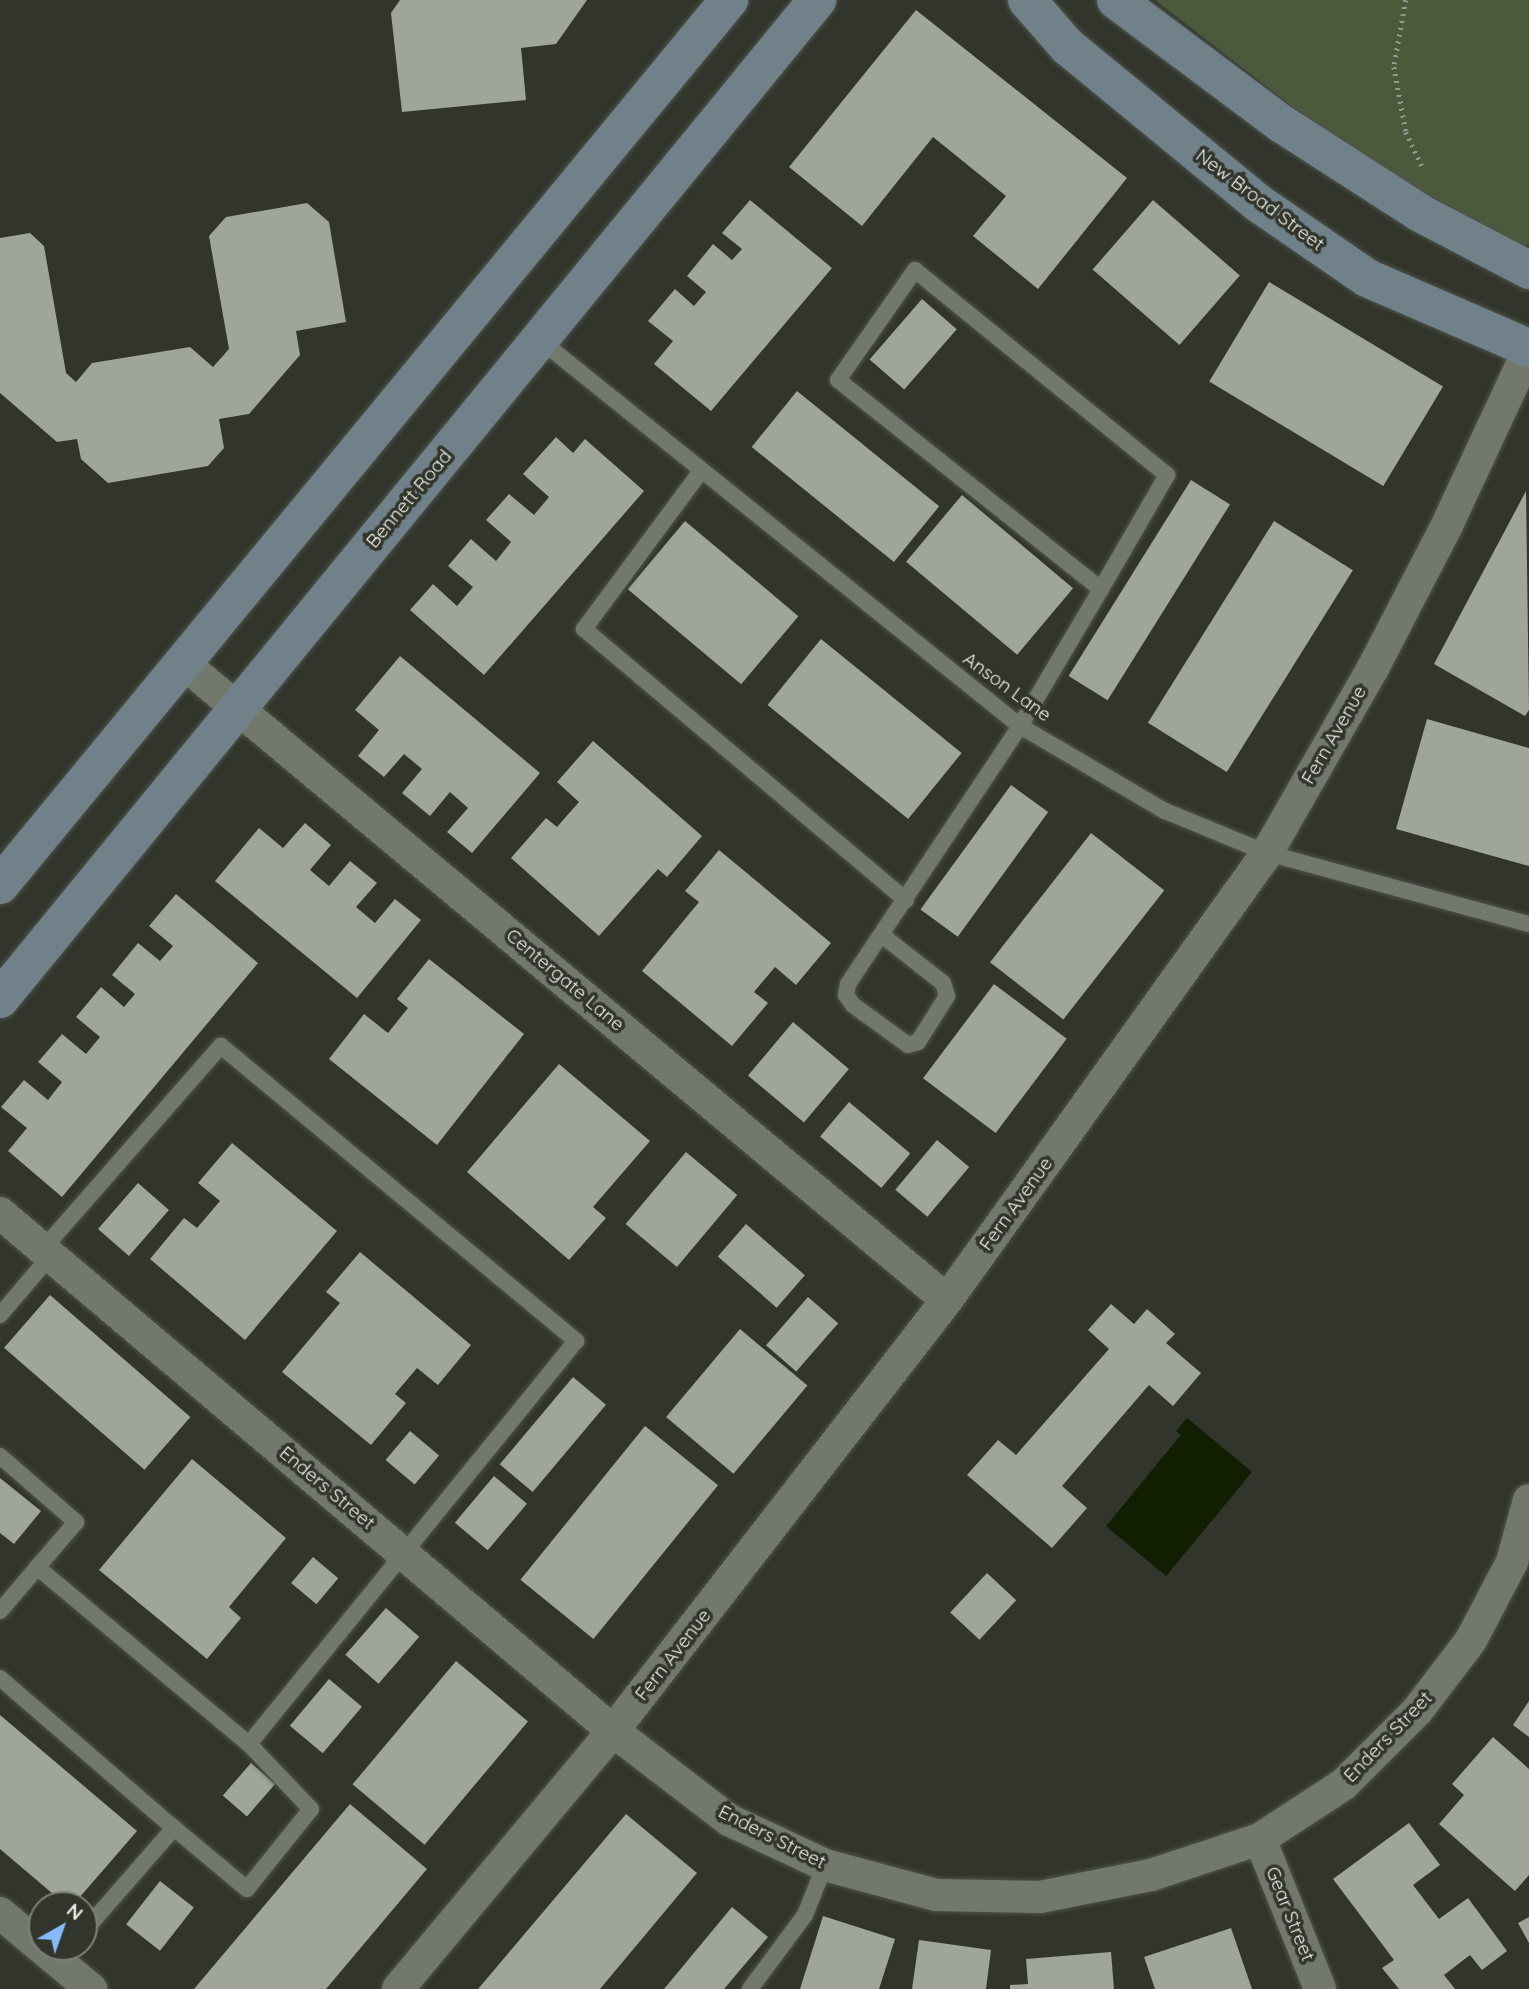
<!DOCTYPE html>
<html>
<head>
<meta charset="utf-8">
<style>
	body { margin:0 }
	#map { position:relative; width:1529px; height:1989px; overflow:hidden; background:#31352c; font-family:Quicksand,sans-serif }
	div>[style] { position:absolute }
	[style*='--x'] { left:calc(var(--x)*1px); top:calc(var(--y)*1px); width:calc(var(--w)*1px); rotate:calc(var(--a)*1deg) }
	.green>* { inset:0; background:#4c5a3c }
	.water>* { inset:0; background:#111e00 }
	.building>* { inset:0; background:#9fa59a; transform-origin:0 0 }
	.path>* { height:4.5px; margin-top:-2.25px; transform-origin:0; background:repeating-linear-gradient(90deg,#949790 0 2px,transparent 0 7px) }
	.roads { filter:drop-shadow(0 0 2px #50544c) drop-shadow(0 0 2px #50544c) }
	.lane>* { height:16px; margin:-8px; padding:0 8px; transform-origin:8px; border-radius:8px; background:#73786d }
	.street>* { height:32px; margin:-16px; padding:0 16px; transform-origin:16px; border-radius:16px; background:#73786d }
	.secondary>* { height:38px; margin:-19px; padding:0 19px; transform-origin:19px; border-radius:19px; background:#708189 }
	span { translate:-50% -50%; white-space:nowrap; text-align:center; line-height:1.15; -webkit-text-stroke:7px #31352c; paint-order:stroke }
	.street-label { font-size:19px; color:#edf0ea }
	.north { position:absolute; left:28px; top:1891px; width:70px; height:70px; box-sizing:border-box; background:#31352c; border:2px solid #7c8078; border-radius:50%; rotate:40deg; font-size:19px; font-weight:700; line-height:28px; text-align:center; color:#edf0ea }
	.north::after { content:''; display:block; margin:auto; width:24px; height:32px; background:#86bbfb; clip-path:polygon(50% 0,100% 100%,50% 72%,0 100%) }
</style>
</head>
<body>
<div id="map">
	<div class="green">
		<div style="clip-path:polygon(1155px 0,1529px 0,1529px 244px,1522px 246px,1355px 155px)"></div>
	</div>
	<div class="water">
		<div style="clip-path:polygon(1187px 1418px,1252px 1472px,1166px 1576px,1106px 1526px,1181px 1435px,1176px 1431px)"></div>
	</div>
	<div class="building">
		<div style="clip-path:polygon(400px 0,587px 0,556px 44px,521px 48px,526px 100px,402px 112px,391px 13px)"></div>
		<div style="clip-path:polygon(916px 10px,1127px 178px,1038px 289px,973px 236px,1006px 196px,933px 137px,862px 226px,789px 167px)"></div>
		<div style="clip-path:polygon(750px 200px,832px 268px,711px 411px,654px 364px,673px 341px,648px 321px,675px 289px,694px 306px,706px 292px,687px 276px,713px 244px,732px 260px,742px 249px,722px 233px)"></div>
		<div style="left:1153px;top:200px;width:115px;height:92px;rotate:41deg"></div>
		<div style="clip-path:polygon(307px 203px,329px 222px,346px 322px,296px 331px,300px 355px,249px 414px,219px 419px,224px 448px,208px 466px,108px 483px,81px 459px,77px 439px,57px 442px,0 393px,0 238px,30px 233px,44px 246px,66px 373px,76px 382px,92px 363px,190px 347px,213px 367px,229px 349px,209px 236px,226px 217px)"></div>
		<div style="left:1269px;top:282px;width:203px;height:116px;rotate:31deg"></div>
		<div style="left:922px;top:299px;width:46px;height:80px;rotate:41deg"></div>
		<div style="left:797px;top:391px;width:183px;height:72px;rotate:39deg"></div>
		<div style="clip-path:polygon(556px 437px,573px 453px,585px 439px,644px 491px,484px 675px,410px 610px,433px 584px,457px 606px,473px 587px,448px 566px,471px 539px,496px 561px,511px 542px,486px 520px,509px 494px,534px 515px,549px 497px,523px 474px)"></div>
		<div style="left:1191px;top:480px;width:46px;height:231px;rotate:32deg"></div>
		<div style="clip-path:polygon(1526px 491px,1529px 710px,1525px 716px,1434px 664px)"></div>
		<div style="left:962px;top:495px;width:145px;height:87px;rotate:40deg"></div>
		<div style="left:685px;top:521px;width:148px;height:89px;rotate:40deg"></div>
		<div style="left:1274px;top:521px;width:93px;height:238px;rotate:32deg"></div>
		<div style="left:821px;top:639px;width:181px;height:85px;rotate:39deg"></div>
		<div style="clip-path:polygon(400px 656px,540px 773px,472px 853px,447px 832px,468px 808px,450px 792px,430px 816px,402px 793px,422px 769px,404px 754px,384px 777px,358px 756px,379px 730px,355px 710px)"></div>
		<div style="clip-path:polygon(1427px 719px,1529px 748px,1529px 866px,1396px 829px)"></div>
		<div style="clip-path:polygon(593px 741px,702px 836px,667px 877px,658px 869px,599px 936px,511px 858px,546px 818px,557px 827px,579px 802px,557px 782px)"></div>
		<div style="left:1011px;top:785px;width:46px;height:154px;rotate:36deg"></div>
		<div style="clip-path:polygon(305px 823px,331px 845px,310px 870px,329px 886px,350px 861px,377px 883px,356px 907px,375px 923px,395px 899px,421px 920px,357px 998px,215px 881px,259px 828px,283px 848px)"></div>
		<div style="left:1091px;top:833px;width:93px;height:164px;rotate:38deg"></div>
		<div style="clip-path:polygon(719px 850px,831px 943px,796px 985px,775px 967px,754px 992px,768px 1003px,732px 1046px,642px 971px,699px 902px,685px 891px)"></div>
		<div style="clip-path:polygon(176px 894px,258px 963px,62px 1197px,8px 1151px,27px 1128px,1px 1107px,24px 1080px,48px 1100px,62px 1082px,38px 1062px,62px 1034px,86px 1054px,100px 1037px,76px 1017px,101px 987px,124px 1007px,135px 994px,112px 975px,138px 943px,160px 961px,173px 946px,149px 926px)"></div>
		<div style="clip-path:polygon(429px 959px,524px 1034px,437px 1145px,329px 1059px,364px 1014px,388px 1033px,408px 1008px,397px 999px)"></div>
		<div style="left:994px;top:984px;width:91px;height:118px;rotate:37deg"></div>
		<div style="left:793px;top:1022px;width:73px;height:70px;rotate:40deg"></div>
		<div style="clip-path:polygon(559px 1064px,650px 1141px,593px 1207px,606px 1218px,569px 1260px,467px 1172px)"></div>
		<div style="left:849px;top:1102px;width:80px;height:45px;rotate:40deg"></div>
		<div style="left:937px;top:1140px;width:42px;height:65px;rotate:40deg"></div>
		<div style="clip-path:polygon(232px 1143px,337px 1231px,245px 1340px,150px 1259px,184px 1218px,197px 1228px,220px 1201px,198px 1183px)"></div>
		<div style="left:686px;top:1152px;width:67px;height:94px;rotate:40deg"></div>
		<div style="left:138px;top:1183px;width:41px;height:61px;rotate:41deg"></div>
		<div style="left:746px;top:1224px;width:78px;height:43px;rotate:41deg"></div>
		<div style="clip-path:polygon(360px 1252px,471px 1345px,438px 1385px,417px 1368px,395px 1394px,406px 1403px,371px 1445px,282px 1372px,340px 1303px,326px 1292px)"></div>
		<div style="left:50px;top:1295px;width:186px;height:70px;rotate:41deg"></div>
		<div style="left:808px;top:1297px;width:40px;height:64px;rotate:41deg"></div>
		<div style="clip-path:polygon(1111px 1304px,1134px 1324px,1147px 1309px,1175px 1334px,1166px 1343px,1201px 1373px,1173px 1406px,1149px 1385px,1062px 1486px,1087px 1508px,1052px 1548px,967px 1475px,998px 1440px,1016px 1455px,1109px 1349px,1088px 1330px)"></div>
		<div style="left:740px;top:1329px;width:88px;height:115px;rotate:40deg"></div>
		<div style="left:573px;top:1377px;width:43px;height:114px;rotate:40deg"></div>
		<div style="left:645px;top:1426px;width:94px;height:198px;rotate:39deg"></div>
		<div style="left:410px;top:1431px;width:38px;height:38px;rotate:40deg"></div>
		<div style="clip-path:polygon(192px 1459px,286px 1538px,229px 1607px,241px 1618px,207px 1659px,99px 1570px)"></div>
		<div style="left:494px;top:1476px;width:43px;height:61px;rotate:40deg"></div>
		<div style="clip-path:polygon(0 1478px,41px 1511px,14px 1544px,0 1533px)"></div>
		<div style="left:313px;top:1557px;width:33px;height:34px;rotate:40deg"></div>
		<div style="left:987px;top:1573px;width:40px;height:54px;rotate:43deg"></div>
		<div style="left:386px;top:1608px;width:44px;height:62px;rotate:41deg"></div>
		<div style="left:456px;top:1661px;width:94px;height:161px;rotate:40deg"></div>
		<div style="left:329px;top:1679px;width:43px;height:61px;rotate:40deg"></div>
		<div style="clip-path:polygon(1529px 1701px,1529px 1737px,1513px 1725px)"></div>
		<div style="clip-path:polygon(0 1715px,137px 1831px,73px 1905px,66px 1905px,0 1849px)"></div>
		<div style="clip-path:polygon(1493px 1737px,1529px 1769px,1529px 1875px,1515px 1891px,1439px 1824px,1464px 1795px,1452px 1784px)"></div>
		<div style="left:251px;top:1763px;width:32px;height:43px;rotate:41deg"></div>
		<div style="clip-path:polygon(350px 1804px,427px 1869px,326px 1989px,194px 1989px)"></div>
		<div style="clip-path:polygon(626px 1814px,697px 1873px,600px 1989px,478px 1989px)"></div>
		<div style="clip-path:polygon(1409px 1823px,1440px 1865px,1413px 1885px,1439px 1919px,1468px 1898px,1507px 1951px,1482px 1970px,1470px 1955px,1444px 1975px,1455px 1989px,1399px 1989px,1382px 1968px,1394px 1960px,1333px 1879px)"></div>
		<div style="left:160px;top:1881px;width:43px;height:55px;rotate:38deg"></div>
		<div style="clip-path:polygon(732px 1907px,768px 1937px,724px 1989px,664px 1989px)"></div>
		<div style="clip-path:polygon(823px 1916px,895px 1939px,879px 1989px,800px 1989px)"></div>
		<div style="clip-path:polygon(1529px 1917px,1529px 1943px,1518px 1923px)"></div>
		<div style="clip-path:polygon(1231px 1928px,1252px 1989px,1155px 1989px,1144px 1957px)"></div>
		<div style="clip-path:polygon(919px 1940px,991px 1950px,986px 1989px,912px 1989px)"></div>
		<div style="clip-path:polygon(1111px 1952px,1114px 1989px,1010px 1989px,1010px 1985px,1028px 1984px,1026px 1959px)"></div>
	</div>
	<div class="path">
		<div style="--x:1406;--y:0;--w:68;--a:100.2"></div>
		<div style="--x:1394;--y:67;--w:66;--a:79.5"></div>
		<div style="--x:1406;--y:132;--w:38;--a:65"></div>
	</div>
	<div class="roads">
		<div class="lane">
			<div style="--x:540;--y:340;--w:616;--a:38.81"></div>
			<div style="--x:1020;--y:726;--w:168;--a:30.4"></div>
			<div style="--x:1165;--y:811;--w:110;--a:22.4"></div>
			<div style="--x:1267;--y:853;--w:271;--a:15.2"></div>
			<div style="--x:701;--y:471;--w:197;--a:126.5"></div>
			<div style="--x:584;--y:629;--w:421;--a:40.1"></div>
			<div style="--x:883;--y:936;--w:76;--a:38.1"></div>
			<div style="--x:943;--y:983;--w:14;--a:73"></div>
			<div style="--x:947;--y:996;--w:54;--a:122.2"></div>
			<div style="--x:918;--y:1042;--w:10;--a:163"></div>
			<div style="--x:908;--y:1045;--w:68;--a:-144"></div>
			<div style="--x:853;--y:1005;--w:12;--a:-125"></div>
			<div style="--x:846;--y:995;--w:11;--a:-80"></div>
			<div style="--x:848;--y:984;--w:310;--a:-56.3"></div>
			<div style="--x:1020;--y:726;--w:159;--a:-59.4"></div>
			<div style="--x:1101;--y:589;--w:132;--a:-59.9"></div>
			<div style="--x:1167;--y:475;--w:325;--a:-140.9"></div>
			<div style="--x:915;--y:270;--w:134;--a:125"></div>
			<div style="--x:838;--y:380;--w:336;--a:38.5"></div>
			<div style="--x:43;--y:1249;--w:270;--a:-48.8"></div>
			<div style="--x:221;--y:1046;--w:462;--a:39.7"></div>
			<div style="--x:576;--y:1341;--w:519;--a:129.06"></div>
			<div style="--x:0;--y:1315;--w:79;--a:-49.6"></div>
			<div style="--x:0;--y:1456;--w:101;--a:41"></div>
			<div style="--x:76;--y:1522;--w:117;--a:130.5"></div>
			<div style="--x:37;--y:1567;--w:276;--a:39.9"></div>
			<div style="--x:249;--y:1744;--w:90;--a:46.4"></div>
			<div style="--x:311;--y:1809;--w:102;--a:128.7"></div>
			<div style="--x:247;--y:1889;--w:95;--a:-140.1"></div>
			<div style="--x:0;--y:1678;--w:230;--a:40.8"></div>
			<div style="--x:174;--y:1828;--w:137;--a:131.1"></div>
			<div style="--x:750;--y:1989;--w:92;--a:-53.4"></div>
			<div style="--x:805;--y:1915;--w:54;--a:-68.2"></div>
		</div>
		<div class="street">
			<div style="--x:182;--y:662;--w:996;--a:39.83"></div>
			<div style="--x:0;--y:1213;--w:803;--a:40.2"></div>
			<div style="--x:613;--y:1731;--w:146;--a:37.5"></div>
			<div style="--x:729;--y:1820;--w:106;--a:25.1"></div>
			<div style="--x:825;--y:1865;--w:115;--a:15.1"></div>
			<div style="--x:936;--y:1895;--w:104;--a:1.1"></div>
			<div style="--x:1040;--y:1897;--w:113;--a:-11.2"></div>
			<div style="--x:1151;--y:1875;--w:115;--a:-18.3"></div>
			<div style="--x:1260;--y:1839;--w:100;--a:-33.2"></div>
			<div style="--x:1344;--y:1784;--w:103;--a:-45"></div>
			<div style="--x:1417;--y:1711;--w:89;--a:-52.7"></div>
			<div style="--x:1471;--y:1640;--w:88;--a:-62.3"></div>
			<div style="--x:1512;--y:1562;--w:64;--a:-74.7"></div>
			<div style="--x:1260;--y:1839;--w:162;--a:68.2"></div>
			<div style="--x:0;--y:1913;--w:119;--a:39.9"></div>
			<div style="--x:398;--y:1989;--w:336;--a:-50.2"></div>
			<div style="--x:613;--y:1731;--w:545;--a:-52.23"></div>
			<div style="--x:947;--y:1300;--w:550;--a:-54.4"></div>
			<div style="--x:1267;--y:853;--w:213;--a:-60.2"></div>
			<div style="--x:1373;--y:668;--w:161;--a:-62.6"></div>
			<div style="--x:1447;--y:525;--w:194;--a:-65"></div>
		</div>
		<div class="secondary">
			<div style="--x:1027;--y:0;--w:61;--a:49"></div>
			<div style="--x:1067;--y:46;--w:247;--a:39.4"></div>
			<div style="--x:1258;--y:203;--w:132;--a:34.5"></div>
			<div style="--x:1367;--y:278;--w:176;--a:23.4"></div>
			<div style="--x:1116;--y:0;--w:207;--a:36.8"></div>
			<div style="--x:1282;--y:124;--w:164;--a:32.8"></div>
			<div style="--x:1420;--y:213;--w:123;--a:27.6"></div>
			<div style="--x:0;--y:885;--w:1147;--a:-50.52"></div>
			<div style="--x:0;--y:999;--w:1291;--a:-50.72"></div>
		</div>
	</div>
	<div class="street-label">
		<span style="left:1260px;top:200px;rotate:37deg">New Broad Street</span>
		<span style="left:409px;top:499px;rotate:-50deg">Bennett Road</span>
		<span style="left:1007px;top:687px;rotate:36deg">Anson Lane</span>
		<span style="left:1334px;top:735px;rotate:-60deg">Fern Avenue</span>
		<span style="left:565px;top:980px;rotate:40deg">Centergate Lane</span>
		<span style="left:1016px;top:1204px;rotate:-54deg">Fern Avenue</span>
		<span style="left:327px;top:1488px;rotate:40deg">Enders Street</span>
		<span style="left:673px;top:1655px;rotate:-52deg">Fern Avenue</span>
		<span style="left:1388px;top:1737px;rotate:-46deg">Enders Street</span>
		<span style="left:772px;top:1837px;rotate:27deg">Enders Street</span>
		<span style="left:1290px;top:1914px;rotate:68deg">Gear Street</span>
	</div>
	<div class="north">N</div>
</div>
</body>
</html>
